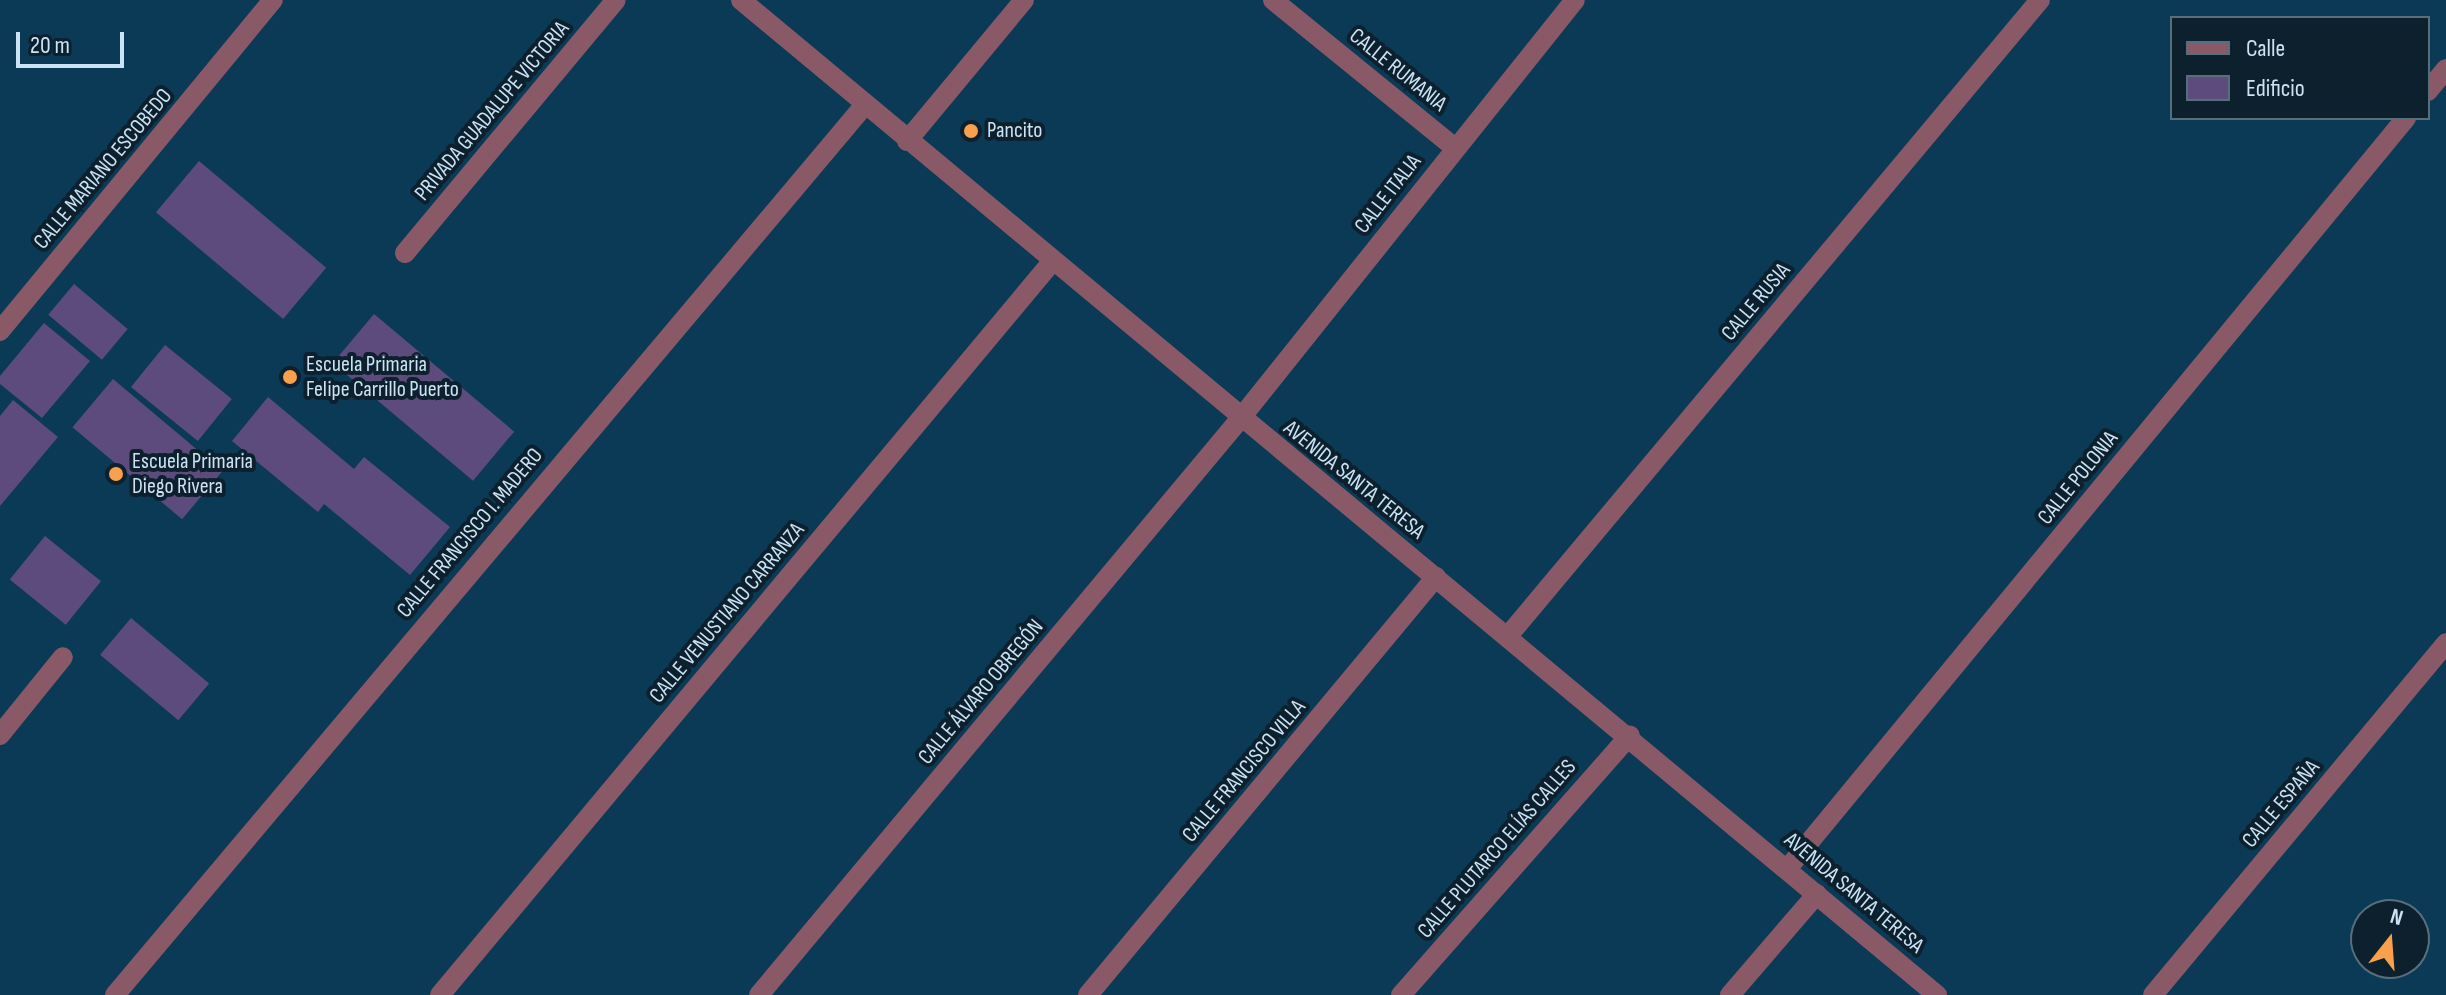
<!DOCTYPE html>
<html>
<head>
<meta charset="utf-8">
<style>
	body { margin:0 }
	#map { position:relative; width:2446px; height:995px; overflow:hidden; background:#0a3a56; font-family:"Sofia Sans Condensed",sans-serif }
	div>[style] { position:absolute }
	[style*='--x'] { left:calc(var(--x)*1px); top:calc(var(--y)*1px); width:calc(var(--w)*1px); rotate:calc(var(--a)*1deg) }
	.building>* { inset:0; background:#5e4b7e; transform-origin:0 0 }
	.minor>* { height:20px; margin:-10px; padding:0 10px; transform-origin:10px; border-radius:10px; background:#895967 }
	.dots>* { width:22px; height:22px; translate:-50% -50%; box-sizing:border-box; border:4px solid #0d202d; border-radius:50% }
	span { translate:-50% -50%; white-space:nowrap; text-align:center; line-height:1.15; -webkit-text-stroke:8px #0d202d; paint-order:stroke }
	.street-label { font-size:22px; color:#cbe3f4 }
	.poi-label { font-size:22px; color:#cbe3f4 }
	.left { translate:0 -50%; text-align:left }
	.legend { position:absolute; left:2170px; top:16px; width:260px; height:104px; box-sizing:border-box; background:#0d202d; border:2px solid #596e7d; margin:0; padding:10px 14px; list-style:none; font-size:24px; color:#cbe3f4 }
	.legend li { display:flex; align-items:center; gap:16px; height:40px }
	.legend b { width:40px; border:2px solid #596e7d }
	.north { position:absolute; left:2350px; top:899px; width:80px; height:80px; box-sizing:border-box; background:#0d202d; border:2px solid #596e7d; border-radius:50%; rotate:17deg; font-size:22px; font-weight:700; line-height:32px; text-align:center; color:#cbe3f4 }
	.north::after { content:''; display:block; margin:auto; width:28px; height:36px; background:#f9a04d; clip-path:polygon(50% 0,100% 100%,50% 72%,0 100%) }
	.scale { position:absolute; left:16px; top:32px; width:108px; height:36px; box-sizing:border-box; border:4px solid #cbe3f4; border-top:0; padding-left:10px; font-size:24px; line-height:28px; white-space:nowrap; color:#cbe3f4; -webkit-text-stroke:6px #0d202d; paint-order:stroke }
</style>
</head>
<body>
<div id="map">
	<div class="building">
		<div style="left:199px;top:161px;width:166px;height:67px;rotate:40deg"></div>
		<div style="left:74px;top:284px;width:70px;height:40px;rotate:40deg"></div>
		<div style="left:374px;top:314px;width:183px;height:64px;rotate:40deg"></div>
		<div style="clip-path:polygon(44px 323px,90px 361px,42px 418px,0 384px,0 376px)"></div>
		<div style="left:165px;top:345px;width:86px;height:54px;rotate:39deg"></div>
		<div style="left:113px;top:379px;width:143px;height:63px;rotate:40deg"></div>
		<div style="clip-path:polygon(268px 397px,354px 469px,364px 457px,450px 527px,410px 575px,324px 504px,318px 512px,232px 441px)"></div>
		<div style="clip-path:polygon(13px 400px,58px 437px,0 506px,0 416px)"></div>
		<div style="left:45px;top:536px;width:72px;height:56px;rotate:39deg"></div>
		<div style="left:131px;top:618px;width:102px;height:48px;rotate:40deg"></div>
	</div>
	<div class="minor">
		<div style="--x:741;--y:0;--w:1556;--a:39.76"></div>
		<div style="--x:1273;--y:0;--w:235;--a:39.1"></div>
		<div style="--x:2428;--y:91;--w:28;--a:-51"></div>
		<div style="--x:907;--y:141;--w:183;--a:-50.3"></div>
		<div style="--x:405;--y:253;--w:329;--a:-50.2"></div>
		<div style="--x:0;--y:331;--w:429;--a:-50.5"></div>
		<div style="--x:1508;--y:636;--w:829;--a:-50.09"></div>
		<div style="--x:0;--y:735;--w:100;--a:-51.1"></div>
		<div style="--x:1788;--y:868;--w:972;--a:-50.51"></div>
		<div style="--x:115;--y:995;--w:1162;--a:-49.89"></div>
		<div style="--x:440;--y:995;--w:953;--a:-50.15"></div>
		<div style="--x:759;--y:995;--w:750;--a:-50.14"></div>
		<div style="--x:1240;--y:419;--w:536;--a:-51.36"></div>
		<div style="--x:1088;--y:995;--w:544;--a:-50.22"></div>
		<div style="--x:1401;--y:995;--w:346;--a:-48.6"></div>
		<div style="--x:1730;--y:995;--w:133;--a:-49.3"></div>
		<div style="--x:2153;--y:995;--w:458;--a:-50.2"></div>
	</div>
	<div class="dots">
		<div style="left:971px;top:131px;background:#f9a04d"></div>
		<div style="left:290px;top:377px;background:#f9a04d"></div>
		<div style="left:116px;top:474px;background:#f9a04d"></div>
	</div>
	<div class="street-label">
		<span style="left:1398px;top:70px;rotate:39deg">CALLE RUMANIA</span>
		<span style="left:492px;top:111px;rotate:-50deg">PRIVADA GUADALUPE VICTORIA</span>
		<span style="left:103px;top:169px;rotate:-50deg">CALLE MARIANO ESCOBEDO</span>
		<span style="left:1388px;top:194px;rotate:-52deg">CALLE ITALIA</span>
		<span style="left:1756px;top:302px;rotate:-50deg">CALLE RUSIA</span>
		<span style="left:2078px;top:478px;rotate:-51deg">CALLE POLONIA</span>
		<span style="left:1354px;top:480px;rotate:39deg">AVENIDA SANTA TERESA</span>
		<span style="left:470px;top:533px;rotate:-50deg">CALLE FRANCISCO I. MADERO</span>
		<span style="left:727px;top:613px;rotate:-50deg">CALLE VENUSTIANO CARRANZA</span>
		<span style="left:981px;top:692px;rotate:-50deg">CALLE ÁLVARO OBREGÓN</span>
		<span style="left:1244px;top:771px;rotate:-50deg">CALLE FRANCISCO VILLA</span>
		<span style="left:2281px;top:804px;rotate:-50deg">CALLE ESPAÑA</span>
		<span style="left:1497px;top:849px;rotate:-49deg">CALLE PLUTARCO ELÍAS CALLES</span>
		<span style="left:1854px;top:893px;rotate:40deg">AVENIDA SANTA TERESA</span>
	</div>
	<div class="poi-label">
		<span class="left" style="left:987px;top:131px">Pancito</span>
		<span class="left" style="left:306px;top:377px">Escuela Primaria<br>Felipe Carrillo Puerto</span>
		<span class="left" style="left:132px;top:474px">Escuela Primaria<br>Diego Rivera</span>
	</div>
	<ul class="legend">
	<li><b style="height:10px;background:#895967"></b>Calle</li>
	<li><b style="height:22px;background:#5e4b7e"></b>Edificio</li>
	</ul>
	<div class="north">N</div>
	<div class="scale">20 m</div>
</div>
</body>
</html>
